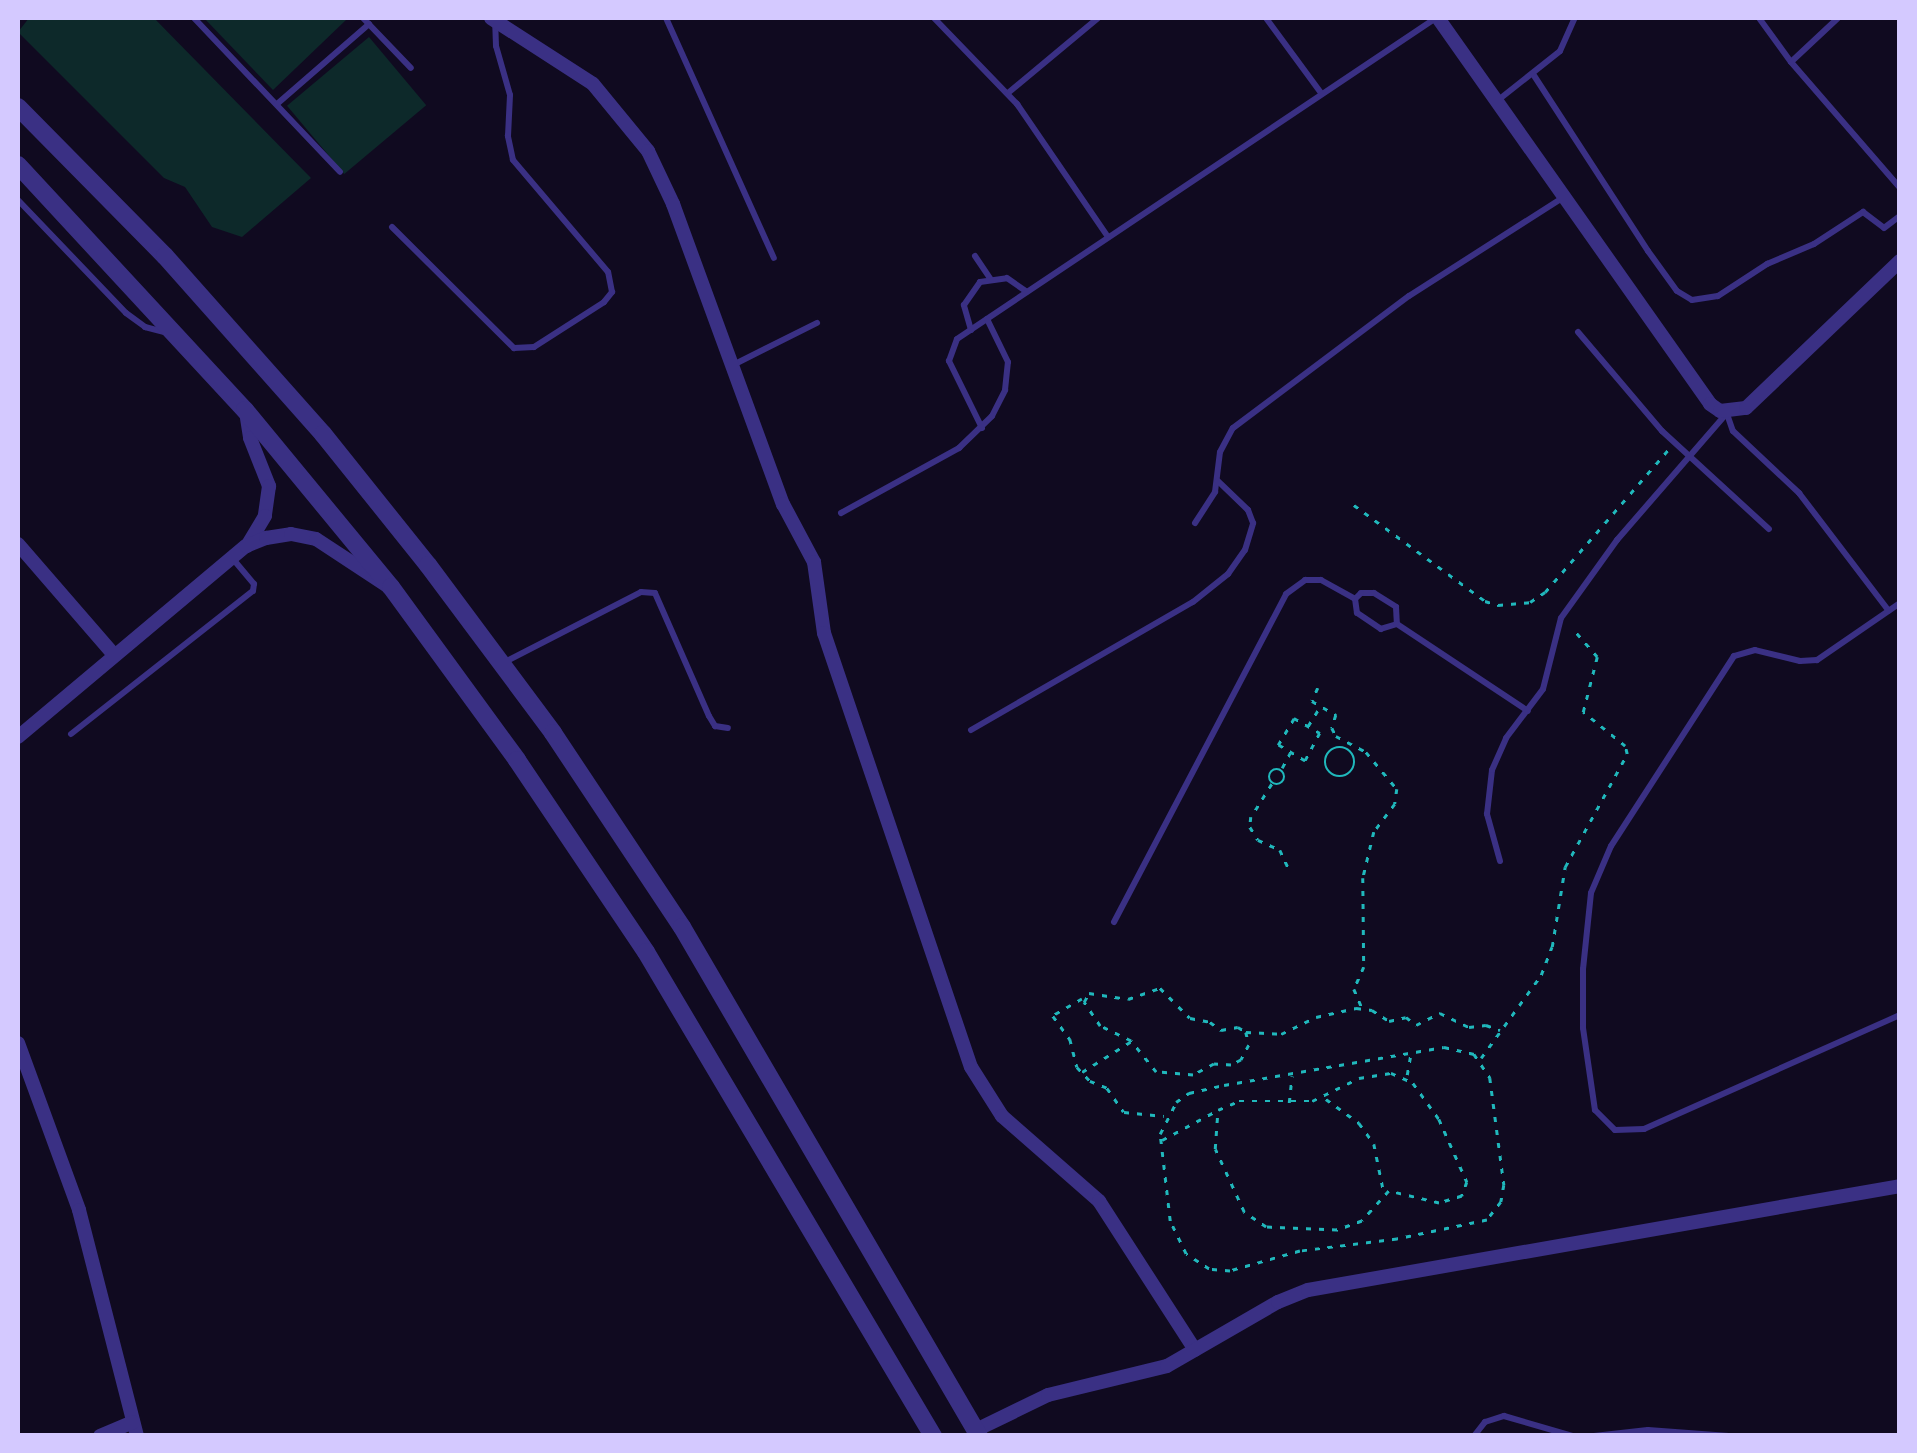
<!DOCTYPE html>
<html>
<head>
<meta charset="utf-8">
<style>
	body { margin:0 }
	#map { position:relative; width:1917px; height:1453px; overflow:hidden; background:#100a20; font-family:"Space Grotesk",sans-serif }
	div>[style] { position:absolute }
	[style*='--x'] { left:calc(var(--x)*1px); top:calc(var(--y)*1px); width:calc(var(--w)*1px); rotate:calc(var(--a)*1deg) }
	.green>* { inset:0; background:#0d292a; transform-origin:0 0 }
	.path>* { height:2.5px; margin-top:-1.25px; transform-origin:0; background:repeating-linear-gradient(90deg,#20b8bc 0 5px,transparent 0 13px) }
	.path>.ring { margin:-1.25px; padding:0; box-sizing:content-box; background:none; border:2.5px solid #20b8bc; border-radius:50% }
	.service>* { height:6px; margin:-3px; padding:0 3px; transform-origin:3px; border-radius:3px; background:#3a3084 }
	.minor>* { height:14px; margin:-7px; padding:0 7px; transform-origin:7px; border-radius:7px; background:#3a3084 }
	.tertiary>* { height:18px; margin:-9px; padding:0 9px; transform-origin:9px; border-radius:9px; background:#3a3084 }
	span { translate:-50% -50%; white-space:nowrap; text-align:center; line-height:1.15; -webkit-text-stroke:10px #100a20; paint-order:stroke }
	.frame { position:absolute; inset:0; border:20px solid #d4c9ff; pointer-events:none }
</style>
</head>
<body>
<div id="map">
	<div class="green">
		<div style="clip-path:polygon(29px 18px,154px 18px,311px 178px,242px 237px,212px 227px,185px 187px,164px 178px,18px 32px)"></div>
		<div style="clip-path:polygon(204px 18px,343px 18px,346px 20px,273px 90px)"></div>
		<div style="left:369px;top:37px;width:89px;height:107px;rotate:50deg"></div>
	</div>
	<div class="path">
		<div style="--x:1354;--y:505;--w:162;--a:36.2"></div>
		<div style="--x:1485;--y:601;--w:14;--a:17"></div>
		<div style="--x:1498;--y:605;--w:32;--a:-5"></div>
		<div style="--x:1530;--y:602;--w:18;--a:-34"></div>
		<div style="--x:1545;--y:592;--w:188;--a:-49.1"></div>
		<div style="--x:1318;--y:688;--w:14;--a:115"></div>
		<div style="--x:1312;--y:701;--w:28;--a:30"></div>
		<div style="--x:1336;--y:715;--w:14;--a:107"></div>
		<div style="--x:1332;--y:728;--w:9;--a:63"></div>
		<div style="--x:1336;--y:736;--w:34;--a:28"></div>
		<div style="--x:1366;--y:752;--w:48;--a:50"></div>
		<div style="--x:1397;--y:789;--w:15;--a:98"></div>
		<div style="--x:1395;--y:804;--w:35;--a:127"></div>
		<div style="--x:1374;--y:832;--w:47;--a:103.4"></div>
		<div style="--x:1363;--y:878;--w:89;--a:89.4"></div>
		<div style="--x:1364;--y:967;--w:24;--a:114"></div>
		<div style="--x:1354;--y:989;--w:21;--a:67"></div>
		<div style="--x:1294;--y:718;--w:30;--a:30"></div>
		<div style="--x:1320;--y:733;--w:32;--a:118"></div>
		<div style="--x:1305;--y:761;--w:31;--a:-149"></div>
		<div style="--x:1278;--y:745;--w:31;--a:-59"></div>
		<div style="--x:1308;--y:726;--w:22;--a:-58"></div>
		<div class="ring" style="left:1325px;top:747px;width:27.5px;height:27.5px"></div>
		<div style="--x:1282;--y:768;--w:17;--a:-62"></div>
		<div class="ring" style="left:1269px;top:769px;width:13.5px;height:13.5px"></div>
		<div style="--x:1272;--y:784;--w:39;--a:122"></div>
		<div style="--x:1251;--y:817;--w:10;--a:96"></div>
		<div style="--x:1250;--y:827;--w:15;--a:58"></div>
		<div style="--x:1258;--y:840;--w:24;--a:24"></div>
		<div style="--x:1280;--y:850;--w:23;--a:65"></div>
		<div style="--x:1160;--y:988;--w:42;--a:45"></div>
		<div style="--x:1190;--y:1018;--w:20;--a:11"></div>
		<div style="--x:1210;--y:1022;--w:14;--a:36"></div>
		<div style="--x:1221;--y:1030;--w:17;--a:-10"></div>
		<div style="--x:1238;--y:1027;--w:9;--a:32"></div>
		<div style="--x:1246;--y:1032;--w:13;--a:77"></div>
		<div style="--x:1249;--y:1045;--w:17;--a:118"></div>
		<div style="--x:1241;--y:1060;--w:11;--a:153"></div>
		<div style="--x:1231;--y:1065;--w:17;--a:-177"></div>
		<div style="--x:1214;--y:1064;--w:24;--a:152"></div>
		<div style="--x:1193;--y:1075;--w:37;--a:-175"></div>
		<div style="--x:1156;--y:1072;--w:40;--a:-129"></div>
		<div style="--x:1131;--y:1041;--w:34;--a:-154"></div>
		<div style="--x:1100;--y:1026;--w:29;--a:-124"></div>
		<div style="--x:1084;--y:1002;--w:10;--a:-61"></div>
		<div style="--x:1089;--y:993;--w:39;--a:9"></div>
		<div style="--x:1128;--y:999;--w:34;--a:-19"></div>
		<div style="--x:1082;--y:999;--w:34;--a:150"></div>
		<div style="--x:1053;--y:1016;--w:29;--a:54"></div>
		<div style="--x:1070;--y:1039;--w:29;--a:76"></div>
		<div style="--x:1077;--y:1067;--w:19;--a:47"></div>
		<div style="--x:1090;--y:1081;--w:18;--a:22"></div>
		<div style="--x:1107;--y:1088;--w:29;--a:55"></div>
		<div style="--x:1124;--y:1112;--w:40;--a:5.7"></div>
		<div style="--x:1246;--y:1032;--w:35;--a:3"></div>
		<div style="--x:1281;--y:1034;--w:39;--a:-26"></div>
		<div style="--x:1316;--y:1017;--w:41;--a:-12.7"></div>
		<div style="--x:1356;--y:1008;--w:16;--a:7"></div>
		<div style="--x:1372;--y:1010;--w:20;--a:33"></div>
		<div style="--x:1389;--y:1021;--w:17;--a:-13"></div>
		<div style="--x:1406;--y:1017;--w:13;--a:39"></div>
		<div style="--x:1416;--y:1025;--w:27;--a:-27"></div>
		<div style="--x:1440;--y:1013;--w:32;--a:26"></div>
		<div style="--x:1469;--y:1027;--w:17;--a:-7"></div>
		<div style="--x:1486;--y:1025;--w:15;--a:20"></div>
		<div style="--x:1444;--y:1047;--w:31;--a:13"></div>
		<div style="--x:1474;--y:1054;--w:29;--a:56"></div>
		<div style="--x:1490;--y:1078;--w:108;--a:82.5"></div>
		<div style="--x:1504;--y:1185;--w:17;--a:100"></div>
		<div style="--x:1501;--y:1202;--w:23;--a:128"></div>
		<div style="--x:1487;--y:1220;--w:92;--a:168.1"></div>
		<div style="--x:1397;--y:1239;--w:98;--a:172.9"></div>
		<div style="--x:1300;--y:1251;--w:73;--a:164.1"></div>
		<div style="--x:1230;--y:1271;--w:21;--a:-175"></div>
		<div style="--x:1209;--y:1269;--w:27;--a:-147"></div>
		<div style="--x:1186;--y:1254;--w:37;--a:-116"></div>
		<div style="--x:1170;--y:1221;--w:88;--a:-96.6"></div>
		<div style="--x:1160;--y:1134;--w:36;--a:-63"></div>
		<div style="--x:1176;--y:1102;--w:16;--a:-35"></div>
		<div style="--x:1189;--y:1093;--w:36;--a:-13"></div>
		<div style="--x:1224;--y:1085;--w:223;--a:-9.8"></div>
		<div style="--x:1481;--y:1058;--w:102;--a:-54.1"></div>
		<div style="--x:1541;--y:975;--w:30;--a:-69"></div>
		<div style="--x:1552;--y:947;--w:81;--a:-80.8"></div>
		<div style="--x:1565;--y:867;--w:129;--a:-61.2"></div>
		<div style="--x:1627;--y:754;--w:8;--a:-104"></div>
		<div style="--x:1625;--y:746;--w:54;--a:-141"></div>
		<div style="--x:1583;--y:712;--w:57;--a:-75.7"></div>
		<div style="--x:1597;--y:657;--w:38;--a:-131"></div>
		<div style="--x:1082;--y:1072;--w:57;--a:-32"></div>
		<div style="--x:1391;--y:1073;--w:24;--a:24"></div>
		<div style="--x:1413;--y:1083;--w:44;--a:54.2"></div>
		<div style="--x:1439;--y:1119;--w:69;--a:66"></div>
		<div style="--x:1467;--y:1182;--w:15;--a:110"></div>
		<div style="--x:1462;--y:1196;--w:24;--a:163"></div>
		<div style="--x:1439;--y:1203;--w:51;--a:-166.5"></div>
		<div style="--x:1389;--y:1191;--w:40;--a:132"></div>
		<div style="--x:1362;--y:1221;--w:27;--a:160"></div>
		<div style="--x:1337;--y:1230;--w:71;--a:-177.6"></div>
		<div style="--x:1266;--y:1227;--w:27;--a:-146"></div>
		<div style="--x:1244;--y:1212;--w:69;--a:-114.7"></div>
		<div style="--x:1215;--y:1149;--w:39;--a:-86"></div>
		<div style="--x:1218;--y:1110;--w:23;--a:-23"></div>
		<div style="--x:1239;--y:1101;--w:73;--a:0"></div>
		<div style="--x:1312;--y:1101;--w:52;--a:-26.1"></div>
		<div style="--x:1359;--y:1078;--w:32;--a:-9"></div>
		<div style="--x:1407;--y:1075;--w:22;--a:-80"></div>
		<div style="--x:1326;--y:1099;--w:41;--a:36"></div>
		<div style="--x:1359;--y:1123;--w:26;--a:54"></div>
		<div style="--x:1374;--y:1144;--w:50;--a:78.5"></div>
		<div style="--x:1289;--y:1103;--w:27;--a:-84"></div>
		<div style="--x:1162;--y:1140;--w:61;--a:-28.2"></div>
	</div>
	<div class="service">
		<div style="--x:194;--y:18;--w:212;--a:46.5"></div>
		<div style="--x:363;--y:18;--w:69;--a:46.2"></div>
		<div style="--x:666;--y:18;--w:263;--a:65.8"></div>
		<div style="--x:934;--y:18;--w:120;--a:46"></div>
		<div style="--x:1017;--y:104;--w:161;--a:55.6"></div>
		<div style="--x:1266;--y:18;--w:93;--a:53.7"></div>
		<div style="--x:1759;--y:18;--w:54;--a:54"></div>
		<div style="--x:1791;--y:62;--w:167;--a:49.1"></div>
		<div style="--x:1791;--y:62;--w:64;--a:-43.1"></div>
		<div style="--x:1533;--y:74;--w:211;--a:57"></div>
		<div style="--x:1648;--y:251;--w:49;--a:54.1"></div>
		<div style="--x:1677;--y:291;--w:17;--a:31"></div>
		<div style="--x:1692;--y:300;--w:26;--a:-9"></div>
		<div style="--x:1718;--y:296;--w:59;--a:-33.1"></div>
		<div style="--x:1767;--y:264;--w:51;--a:-23.1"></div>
		<div style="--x:1814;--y:244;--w:59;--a:-33.1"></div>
		<div style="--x:1863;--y:212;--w:26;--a:37"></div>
		<div style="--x:1884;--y:228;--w:20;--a:-37"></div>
		<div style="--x:1008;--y:93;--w:117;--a:-39.8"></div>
		<div style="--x:1497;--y:101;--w:80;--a:-38.4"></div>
		<div style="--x:1560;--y:51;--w:36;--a:-66"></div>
		<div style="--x:277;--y:104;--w:122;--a:-41"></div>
		<div style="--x:18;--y:200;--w:156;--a:46.3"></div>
		<div style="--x:126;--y:313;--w:24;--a:36"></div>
		<div style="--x:145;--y:327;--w:23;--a:15"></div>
		<div style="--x:392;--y:227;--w:172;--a:44.8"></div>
		<div style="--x:514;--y:348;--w:20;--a:-3"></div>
		<div style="--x:534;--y:347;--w:83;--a:-32.7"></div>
		<div style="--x:604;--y:302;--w:13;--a:-51"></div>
		<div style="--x:612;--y:292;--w:20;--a:-101"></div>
		<div style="--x:608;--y:272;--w:147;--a:-130.3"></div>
		<div style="--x:513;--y:160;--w:25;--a:-102"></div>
		<div style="--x:508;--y:136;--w:41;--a:-87.2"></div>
		<div style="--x:510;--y:95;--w:51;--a:-105.9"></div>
		<div style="--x:496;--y:46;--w:25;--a:-92"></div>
		<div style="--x:975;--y:256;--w:27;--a:56"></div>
		<div style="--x:971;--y:330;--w:26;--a:-106"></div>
		<div style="--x:964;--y:305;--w:28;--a:-55"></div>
		<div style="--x:980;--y:282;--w:27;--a:-8"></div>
		<div style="--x:1007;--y:278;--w:24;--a:35"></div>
		<div style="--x:1578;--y:332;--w:130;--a:49.7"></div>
		<div style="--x:1662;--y:431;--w:145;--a:42.5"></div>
		<div style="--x:733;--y:365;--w:94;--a:-26.6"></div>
		<div style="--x:1727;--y:414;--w:18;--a:71"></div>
		<div style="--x:1733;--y:431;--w:91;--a:43.2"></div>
		<div style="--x:1799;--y:493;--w:148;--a:52.7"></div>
		<div style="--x:982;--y:428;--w:75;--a:-116.2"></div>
		<div style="--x:949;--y:361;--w:23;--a:-70"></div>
		<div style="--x:957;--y:339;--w:577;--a:-33.83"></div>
		<div style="--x:841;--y:513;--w:135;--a:-28.8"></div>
		<div style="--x:959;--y:448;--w:46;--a:-44.1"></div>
		<div style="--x:992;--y:416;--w:29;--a:-63"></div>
		<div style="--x:1005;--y:390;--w:28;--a:-84"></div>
		<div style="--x:1008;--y:362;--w:48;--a:-116"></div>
		<div style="--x:1195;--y:523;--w:37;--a:-57"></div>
		<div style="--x:1215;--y:492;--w:40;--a:-82.9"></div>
		<div style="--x:1220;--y:452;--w:27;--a:-62"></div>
		<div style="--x:1233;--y:428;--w:220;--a:-36.9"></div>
		<div style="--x:1409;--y:296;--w:182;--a:-32.6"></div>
		<div style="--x:1361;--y:593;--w:13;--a:0"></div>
		<div style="--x:1374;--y:593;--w:26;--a:32"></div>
		<div style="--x:1396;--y:607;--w:17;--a:87"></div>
		<div style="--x:1397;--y:624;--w:17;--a:163"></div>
		<div style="--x:1381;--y:629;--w:29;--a:-146"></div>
		<div style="--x:1357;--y:613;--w:14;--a:-98"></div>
		<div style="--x:1355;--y:599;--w:8;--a:-45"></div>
		<div style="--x:1900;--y:603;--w:101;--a:145.5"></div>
		<div style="--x:1817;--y:660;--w:17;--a:177"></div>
		<div style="--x:1800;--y:661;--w:46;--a:-166.3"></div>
		<div style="--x:1755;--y:650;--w:22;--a:164"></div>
		<div style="--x:1734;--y:656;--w:226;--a:122.9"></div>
		<div style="--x:1611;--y:846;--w:51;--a:113.1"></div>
		<div style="--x:1591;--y:893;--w:76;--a:96"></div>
		<div style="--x:1583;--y:969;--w:59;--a:90"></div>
		<div style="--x:1583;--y:1028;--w:83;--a:81.7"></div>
		<div style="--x:1595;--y:1110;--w:28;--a:45"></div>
		<div style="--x:1615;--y:1130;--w:29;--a:-2"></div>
		<div style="--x:1644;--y:1129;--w:280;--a:-24"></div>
		<div style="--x:1397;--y:624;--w:157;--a:33.6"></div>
		<div style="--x:503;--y:663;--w:155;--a:-27.2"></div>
		<div style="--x:641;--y:592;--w:14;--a:4"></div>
		<div style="--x:655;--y:593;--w:134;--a:66.3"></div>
		<div style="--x:709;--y:716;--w:12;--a:59"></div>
		<div style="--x:715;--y:726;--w:13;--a:9"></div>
		<div style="--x:971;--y:730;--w:256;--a:-30"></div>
		<div style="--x:1193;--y:602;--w:45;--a:-38.7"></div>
		<div style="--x:1228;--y:574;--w:29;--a:-55"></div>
		<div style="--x:1245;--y:550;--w:28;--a:-73"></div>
		<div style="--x:1253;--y:523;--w:14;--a:-111"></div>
		<div style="--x:1248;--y:510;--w:42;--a:-136"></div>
		<div style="--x:71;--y:734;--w:231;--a:-38.2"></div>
		<div style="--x:253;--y:591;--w:7;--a:-82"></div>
		<div style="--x:254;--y:584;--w:33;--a:-130"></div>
		<div style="--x:1500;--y:861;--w:49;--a:-105.5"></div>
		<div style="--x:1487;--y:814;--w:44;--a:-83.5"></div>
		<div style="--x:1492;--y:770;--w:35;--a:-66"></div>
		<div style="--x:1506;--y:738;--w:61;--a:-52.9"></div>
		<div style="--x:1543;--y:689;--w:73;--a:-75.8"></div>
		<div style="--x:1561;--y:618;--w:96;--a:-54.3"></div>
		<div style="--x:1617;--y:540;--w:167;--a:-49.1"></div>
		<div style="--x:1114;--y:922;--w:370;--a:-62.3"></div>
		<div style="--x:1286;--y:594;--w:24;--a:-36"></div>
		<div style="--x:1305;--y:580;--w:16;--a:0"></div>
		<div style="--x:1321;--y:580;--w:39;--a:29"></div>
		<div style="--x:816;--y:1436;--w:22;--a:0"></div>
		<div style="--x:1474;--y:1436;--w:18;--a:-52"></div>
		<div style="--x:1485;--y:1422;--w:20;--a:-18"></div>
		<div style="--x:1504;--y:1416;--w:72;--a:16.2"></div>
		<div style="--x:1594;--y:1436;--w:54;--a:-6.3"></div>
		<div style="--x:1648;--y:1430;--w:81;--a:4.2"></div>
	</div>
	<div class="minor">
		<div style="--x:491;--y:18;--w:121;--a:32.9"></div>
		<div style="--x:593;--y:84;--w:87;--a:50.6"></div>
		<div style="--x:648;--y:151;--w:59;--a:64.7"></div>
		<div style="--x:673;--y:204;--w:320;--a:69.9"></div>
		<div style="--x:783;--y:504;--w:66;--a:61.9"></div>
		<div style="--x:814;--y:562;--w:72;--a:82"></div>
		<div style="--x:824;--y:633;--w:458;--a:71.3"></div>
		<div style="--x:971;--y:1067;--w:58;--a:57.7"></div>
		<div style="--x:1002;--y:1116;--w:129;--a:41.2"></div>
		<div style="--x:1099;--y:1201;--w:177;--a:57.2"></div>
		<div style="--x:1438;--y:18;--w:472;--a:54.8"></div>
		<div style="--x:1710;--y:404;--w:12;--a:35"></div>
		<div style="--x:1720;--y:411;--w:26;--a:-7"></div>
		<div style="--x:1746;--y:408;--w:213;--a:-43.7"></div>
		<div style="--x:246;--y:412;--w:26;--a:81"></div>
		<div style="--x:250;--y:438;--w:52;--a:68.4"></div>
		<div style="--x:269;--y:486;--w:30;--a:98"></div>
		<div style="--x:265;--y:516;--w:35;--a:121"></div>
		<div style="--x:18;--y:544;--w:147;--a:49.1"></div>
		<div style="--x:18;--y:737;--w:297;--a:-40"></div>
		<div style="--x:246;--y:546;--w:22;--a:-22"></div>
		<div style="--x:266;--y:538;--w:25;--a:-9"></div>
		<div style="--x:291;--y:534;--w:25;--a:11"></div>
		<div style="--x:316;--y:539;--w:84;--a:33.3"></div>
		<div style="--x:18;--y:1043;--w:178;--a:69.9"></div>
		<div style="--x:79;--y:1210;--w:233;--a:75.6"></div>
		<div style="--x:976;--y:1430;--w:80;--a:-25.9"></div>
		<div style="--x:1048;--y:1395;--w:122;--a:-13.7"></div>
		<div style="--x:1167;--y:1366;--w:128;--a:-30"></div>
		<div style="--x:1278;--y:1302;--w:32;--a:-22"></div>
		<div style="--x:1308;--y:1290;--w:601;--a:-9.96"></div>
		<div style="--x:100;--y:1436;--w:36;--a:-23"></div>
	</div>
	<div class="tertiary">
		<div style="--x:18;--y:107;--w:209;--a:45.4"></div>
		<div style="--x:165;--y:256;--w:238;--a:48.4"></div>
		<div style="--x:323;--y:434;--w:168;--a:51.3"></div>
		<div style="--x:428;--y:565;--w:209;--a:53.3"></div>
		<div style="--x:553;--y:733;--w:233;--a:56.4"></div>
		<div style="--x:682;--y:927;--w:589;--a:59.74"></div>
		<div style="--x:18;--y:165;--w:334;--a:47.2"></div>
		<div style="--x:245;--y:410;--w:229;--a:50.5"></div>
		<div style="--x:391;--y:587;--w:214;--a:53.9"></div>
		<div style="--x:517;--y:760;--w:231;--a:56.1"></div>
		<div style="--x:646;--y:952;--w:563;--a:59.33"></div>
	</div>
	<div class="frame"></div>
</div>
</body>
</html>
